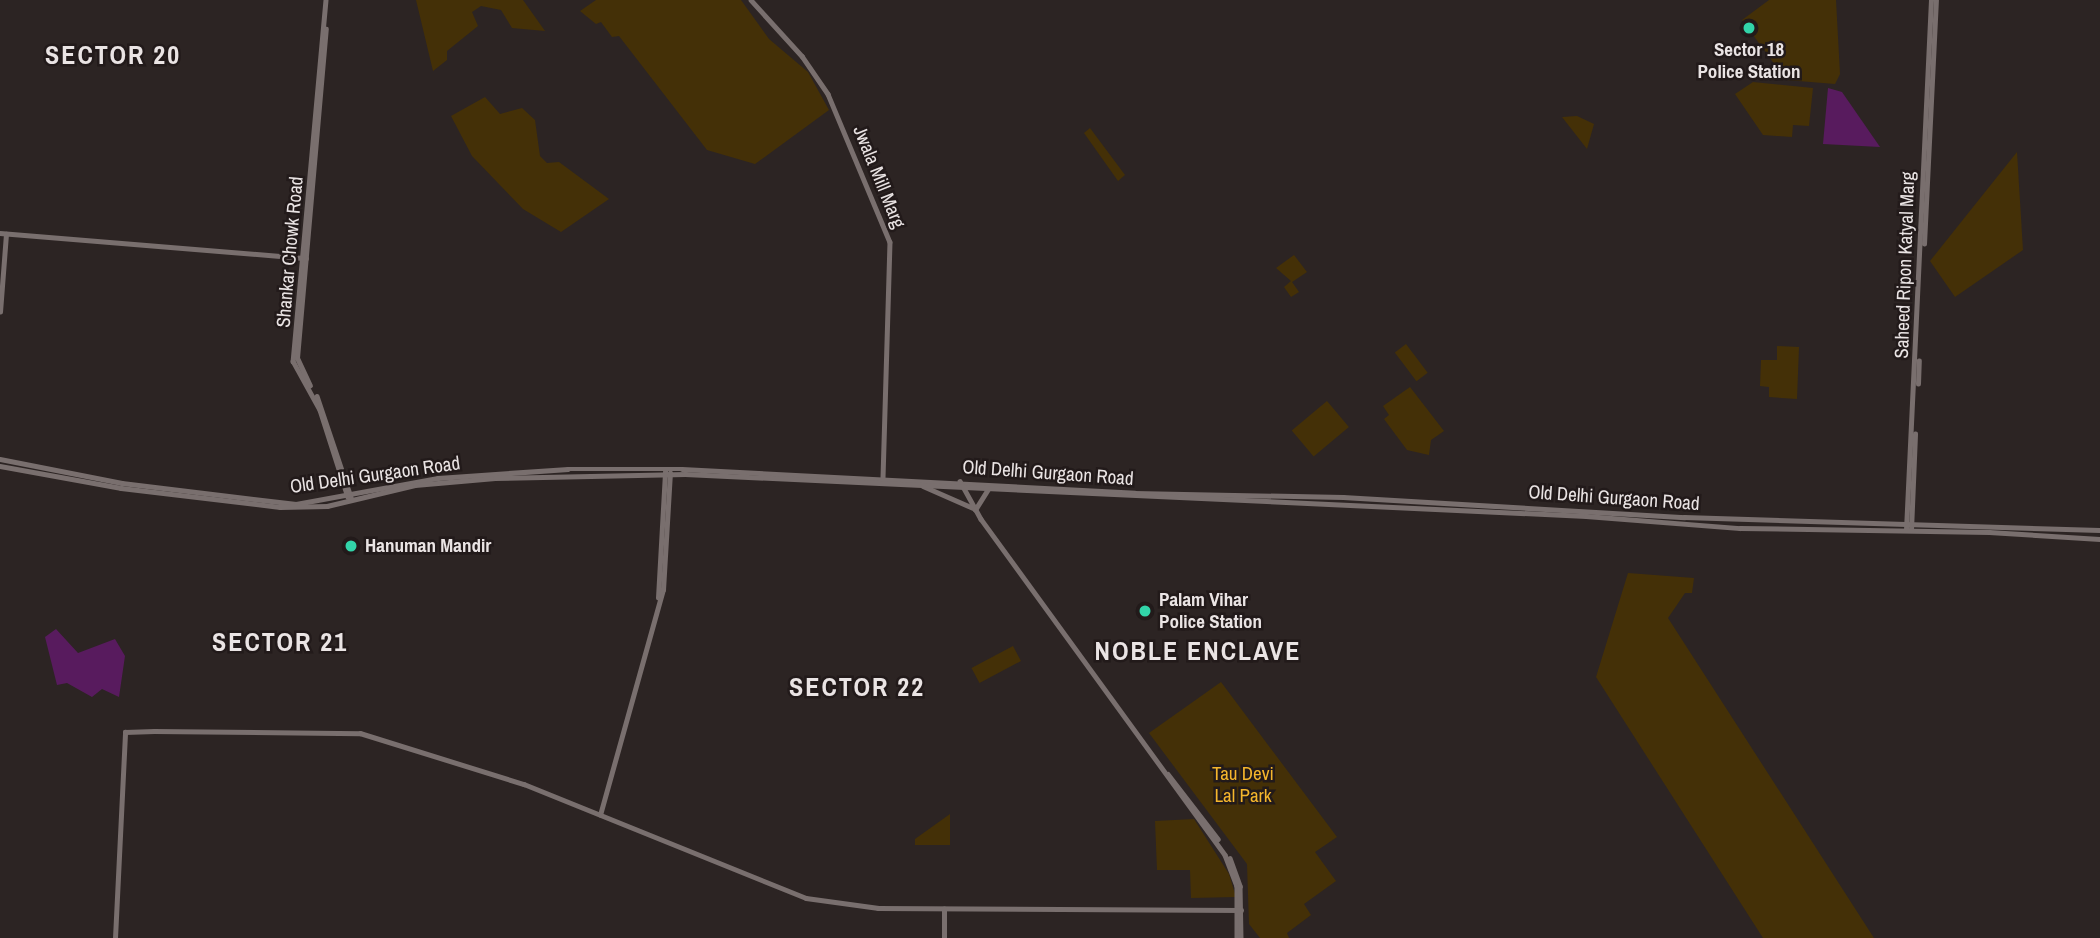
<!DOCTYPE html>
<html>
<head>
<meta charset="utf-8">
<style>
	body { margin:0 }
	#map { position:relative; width:2100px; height:938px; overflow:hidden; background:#2c2423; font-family:"Archivo Narrow",sans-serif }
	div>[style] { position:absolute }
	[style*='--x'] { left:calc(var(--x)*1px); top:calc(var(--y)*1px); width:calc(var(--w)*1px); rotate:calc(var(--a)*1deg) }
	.green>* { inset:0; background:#443007; transform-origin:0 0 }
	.water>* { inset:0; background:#581b5e }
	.tertiary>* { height:4.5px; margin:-2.25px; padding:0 2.25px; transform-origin:2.25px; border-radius:2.25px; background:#796f6e }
	.secondary>* { height:4.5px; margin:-2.25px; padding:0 2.25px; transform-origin:2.25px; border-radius:2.25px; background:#796f6e }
	.dots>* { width:19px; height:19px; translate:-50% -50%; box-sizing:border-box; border:4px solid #221a1a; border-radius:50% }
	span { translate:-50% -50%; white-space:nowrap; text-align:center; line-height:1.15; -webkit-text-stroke:5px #221a1a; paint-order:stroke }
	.poi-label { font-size:19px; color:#eae4e4; font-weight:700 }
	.left { translate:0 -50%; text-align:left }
	.street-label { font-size:19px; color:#eae4e4 }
	.park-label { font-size:19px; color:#f5b62c }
	.district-label { font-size:26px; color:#eae4e4; font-weight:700; letter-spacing:2px }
</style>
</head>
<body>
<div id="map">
	<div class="green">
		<div style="clip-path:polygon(416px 0,523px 0,545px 31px,512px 28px,501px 10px,481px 6px,472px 12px,478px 26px,447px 51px,447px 60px,433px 71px)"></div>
		<div style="clip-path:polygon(596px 0,741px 0,769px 39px,808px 72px,829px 110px,755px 164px,707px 150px,619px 36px,612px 37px,601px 22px,596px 24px,580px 11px)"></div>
		<div style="clip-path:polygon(1769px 0,1836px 0,1840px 74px,1835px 84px,1786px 80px,1742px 20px)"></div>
		<div style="clip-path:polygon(1753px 82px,1813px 88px,1809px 126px,1793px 125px,1792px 137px,1763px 135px,1735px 94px)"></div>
		<div style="clip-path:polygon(485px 97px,500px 114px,522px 108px,535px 120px,540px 156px,547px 163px,559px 162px,609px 199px,561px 232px,523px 209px,472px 156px,451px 116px)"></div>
		<div style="clip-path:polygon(1577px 116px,1594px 124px,1587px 149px,1562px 117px)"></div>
		<div style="clip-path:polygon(1090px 128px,1125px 175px,1118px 181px,1084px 133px)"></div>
		<div style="clip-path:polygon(2017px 152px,2023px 250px,1955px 297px,1930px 261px)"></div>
		<div style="clip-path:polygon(1294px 255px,1307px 272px,1292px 282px,1299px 292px,1291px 297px,1284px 287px,1291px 281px,1276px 268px)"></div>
		<div style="left:1406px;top:344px;width:36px;height:14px;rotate:53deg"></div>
		<div style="clip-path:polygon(1777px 346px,1799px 347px,1797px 399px,1769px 397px,1769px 387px,1760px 386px,1761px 360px,1777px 360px)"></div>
		<div style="clip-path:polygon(1410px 387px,1444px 431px,1431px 440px,1429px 455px,1407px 450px,1384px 419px,1389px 415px,1383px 406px)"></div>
		<div style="left:1327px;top:401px;width:34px;height:46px;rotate:50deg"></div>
		<div style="clip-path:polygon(1628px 573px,1694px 578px,1692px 593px,1685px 593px,1668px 618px,1874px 938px,1763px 938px,1596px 677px)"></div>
		<div style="left:1013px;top:646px;width:17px;height:47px;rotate:62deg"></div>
		<div style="clip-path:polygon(1221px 682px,1337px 837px,1315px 852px,1336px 881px,1304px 904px,1311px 915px,1287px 933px,1289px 938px,1260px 938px,1249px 924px,1247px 864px,1149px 733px)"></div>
		<div style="clip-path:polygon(950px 814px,950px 845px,915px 845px,915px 839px)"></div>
		<div style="clip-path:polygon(1194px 819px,1229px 874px,1236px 897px,1191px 898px,1190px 870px,1157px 870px,1155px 821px)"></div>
	</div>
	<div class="water">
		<div style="clip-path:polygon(1828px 88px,1842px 92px,1880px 147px,1823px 144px)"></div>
		<div style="clip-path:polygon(56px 629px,78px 653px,115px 639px,125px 656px,119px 697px,102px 689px,92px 697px,67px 683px,57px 685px,45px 637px)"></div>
	</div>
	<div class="tertiary">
		<div style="--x:751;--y:0;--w:76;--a:47.7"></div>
		<div style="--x:802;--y:56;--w:46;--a:55.6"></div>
		<div style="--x:828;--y:94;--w:160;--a:67.3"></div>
		<div style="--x:890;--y:242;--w:236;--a:91.7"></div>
		<div style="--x:0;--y:233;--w:307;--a:4.7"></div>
		<div style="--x:1924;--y:244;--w:244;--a:-87.2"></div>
		<div style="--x:0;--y:312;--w:78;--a:-85.6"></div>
		<div style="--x:1918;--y:384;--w:23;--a:-88"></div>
		<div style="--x:960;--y:481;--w:43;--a:61.1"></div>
		<div style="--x:981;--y:519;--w:415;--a:54"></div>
		<div style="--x:1225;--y:855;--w:33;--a:69"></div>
		<div style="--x:1237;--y:886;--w:52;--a:90"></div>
		<div style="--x:923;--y:486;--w:55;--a:23.7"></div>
		<div style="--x:975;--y:510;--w:26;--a:-58"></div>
		<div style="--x:1906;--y:530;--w:531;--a:-87.3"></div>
		<div style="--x:1911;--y:530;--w:96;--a:-87.6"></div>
		<div style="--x:658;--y:598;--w:127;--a:-86.8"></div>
		<div style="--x:1168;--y:774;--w:82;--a:52.4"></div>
		<div style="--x:600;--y:815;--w:234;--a:-74.4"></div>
		<div style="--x:663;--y:590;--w:117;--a:-86.6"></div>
		<div style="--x:1230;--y:858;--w:30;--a:70"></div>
		<div style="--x:1240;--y:886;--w:52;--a:88.9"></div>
		<div style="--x:115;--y:938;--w:206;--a:-87.2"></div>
		<div style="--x:125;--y:732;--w:29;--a:-2"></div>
		<div style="--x:154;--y:731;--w:206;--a:0.6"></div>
		<div style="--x:360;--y:733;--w:172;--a:17.3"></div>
		<div style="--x:524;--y:784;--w:304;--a:22"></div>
		<div style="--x:806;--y:898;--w:73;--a:7.9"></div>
		<div style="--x:878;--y:908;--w:363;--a:0.3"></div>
		<div style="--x:944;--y:938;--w:29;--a:-90"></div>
	</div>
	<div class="secondary">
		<div style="--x:326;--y:0;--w:363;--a:95.2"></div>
		<div style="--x:293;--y:361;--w:56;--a:61.1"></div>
		<div style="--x:320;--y:410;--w:91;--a:72.2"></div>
		<div style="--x:310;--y:386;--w:31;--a:-115"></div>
		<div style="--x:297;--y:358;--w:330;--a:-85"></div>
		<div style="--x:317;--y:396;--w:107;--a:71.4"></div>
		<div style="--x:0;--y:459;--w:124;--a:11.1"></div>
		<div style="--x:122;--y:483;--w:175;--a:6.9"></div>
		<div style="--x:296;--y:504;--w:144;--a:-10.4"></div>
		<div style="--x:438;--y:478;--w:130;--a:-4"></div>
		<div style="--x:568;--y:469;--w:114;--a:0"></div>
		<div style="--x:682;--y:469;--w:453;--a:3"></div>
		<div style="--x:1134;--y:493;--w:209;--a:1.1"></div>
		<div style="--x:1343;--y:497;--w:342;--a:3.4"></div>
		<div style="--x:1684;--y:517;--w:416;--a:1.8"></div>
		<div style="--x:0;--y:466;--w:123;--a:10.3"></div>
		<div style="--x:121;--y:488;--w:160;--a:6.8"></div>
		<div style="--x:280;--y:507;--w:47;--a:-1.2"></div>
		<div style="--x:327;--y:506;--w:90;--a:-13.4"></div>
		<div style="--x:415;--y:485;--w:80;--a:-5"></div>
		<div style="--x:495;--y:478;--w:190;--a:-1.2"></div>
		<div style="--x:685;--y:474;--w:902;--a:2.67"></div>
		<div style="--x:1586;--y:516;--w:154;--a:4.5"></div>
		<div style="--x:1740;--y:528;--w:249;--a:0.9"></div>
		<div style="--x:1989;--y:532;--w:111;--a:3.6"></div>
	</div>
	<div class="dots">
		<div style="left:1749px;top:28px;background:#32d4a9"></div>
		<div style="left:351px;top:546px;background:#32d4a9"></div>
		<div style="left:1145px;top:611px;background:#32d4a9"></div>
	</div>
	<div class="poi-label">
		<span style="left:1749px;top:61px">Sector 18<br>Police Station</span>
		<span class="left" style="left:365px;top:546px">Hanuman Mandir</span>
		<span class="left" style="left:1159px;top:611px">Palam Vihar<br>Police Station</span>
	</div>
	<div class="street-label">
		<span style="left:879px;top:177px;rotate:68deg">Jwala Mill Marg</span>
		<span style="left:290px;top:252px;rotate:-85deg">Shankar Chowk Road</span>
		<span style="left:1905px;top:265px;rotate:-88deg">Saheed Ripon Katyal Marg</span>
		<span style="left:1048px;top:473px;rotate:4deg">Old Delhi Gurgaon Road</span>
		<span style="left:375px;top:475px;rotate:-8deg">Old Delhi Gurgaon Road</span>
		<span style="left:1614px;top:498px;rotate:4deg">Old Delhi Gurgaon Road</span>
	</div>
	<div class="park-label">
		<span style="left:1243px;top:785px">Tau Devi<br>Lal Park</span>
	</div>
	<div class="district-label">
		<span style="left:113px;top:55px">SECTOR 20</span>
		<span style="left:280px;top:642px">SECTOR 21</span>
		<span style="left:1198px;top:651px">NOBLE ENCLAVE</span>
		<span style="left:857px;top:687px">SECTOR 22</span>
	</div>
</div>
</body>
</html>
